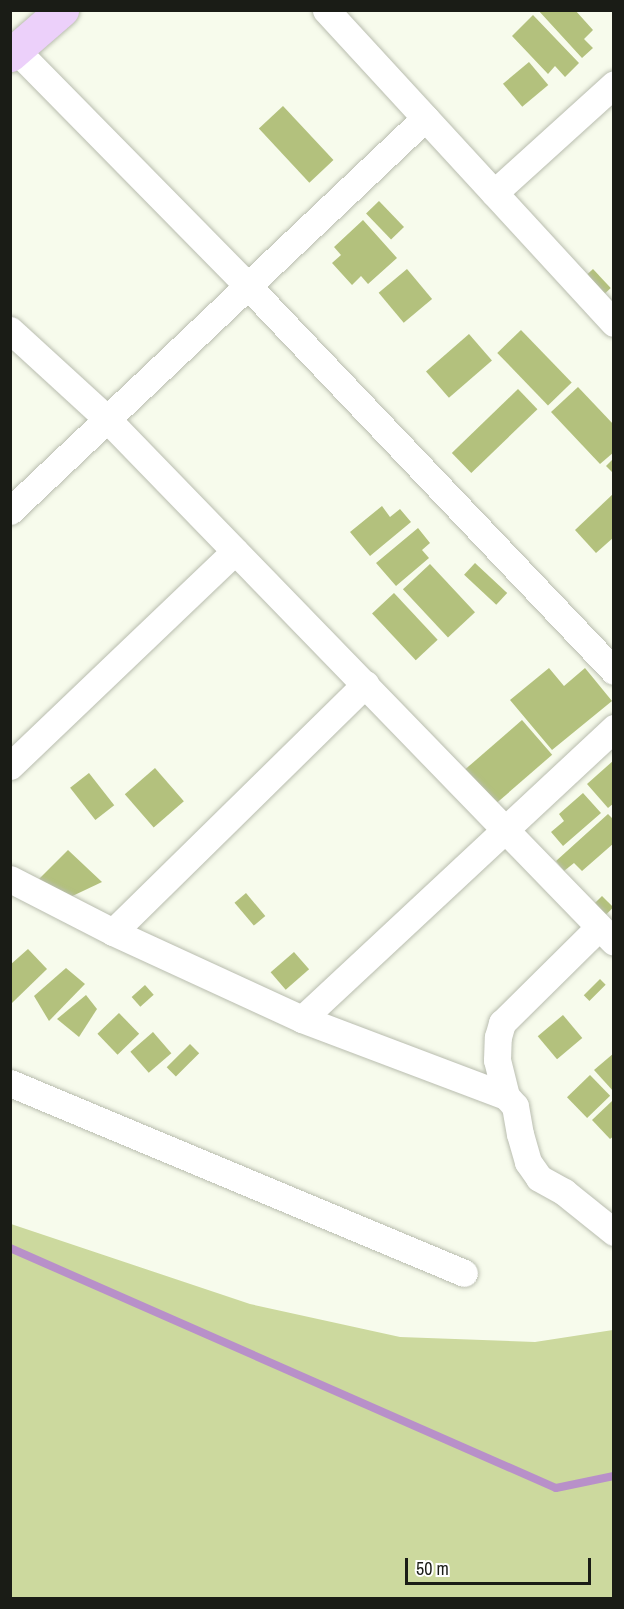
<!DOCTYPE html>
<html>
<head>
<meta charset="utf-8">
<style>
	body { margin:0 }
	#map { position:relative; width:624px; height:1609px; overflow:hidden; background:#f7fbec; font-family:"Archivo Narrow",sans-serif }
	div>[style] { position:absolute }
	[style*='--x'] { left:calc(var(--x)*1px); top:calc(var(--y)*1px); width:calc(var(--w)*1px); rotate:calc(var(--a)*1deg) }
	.green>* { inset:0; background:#ccd99e }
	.stream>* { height:8px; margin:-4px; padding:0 4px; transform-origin:4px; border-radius:4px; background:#b890c9 }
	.building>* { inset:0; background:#b3c17d; transform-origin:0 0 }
	.roads { filter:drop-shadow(0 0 2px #b9bdaf) drop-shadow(0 0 2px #b9bdaf) }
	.street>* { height:27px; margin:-13.5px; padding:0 13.5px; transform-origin:13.5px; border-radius:13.5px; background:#fff }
	.primary>* { height:33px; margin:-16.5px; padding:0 16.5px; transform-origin:16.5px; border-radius:16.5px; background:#ecd0fa }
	span { translate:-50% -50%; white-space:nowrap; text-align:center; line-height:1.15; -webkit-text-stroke:5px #fff; paint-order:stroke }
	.frame { position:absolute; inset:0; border:12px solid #1a1c16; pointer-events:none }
	.scale { position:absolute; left:405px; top:1558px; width:186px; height:27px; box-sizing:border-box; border:3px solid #1a1c16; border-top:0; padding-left:8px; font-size:18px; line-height:21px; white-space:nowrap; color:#1a1c16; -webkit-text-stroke:4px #fff; paint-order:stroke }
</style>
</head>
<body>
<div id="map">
	<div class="green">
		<div style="clip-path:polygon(11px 1224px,250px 1304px,400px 1337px,535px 1342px,613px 1330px,613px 1598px,11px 1598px)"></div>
	</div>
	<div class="stream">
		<div style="--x:10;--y:1248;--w:596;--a:23.73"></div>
		<div style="--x:556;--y:1488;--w:59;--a:-11.7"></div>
	</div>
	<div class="building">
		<div style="clip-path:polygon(538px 10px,575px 10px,593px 30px,584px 39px,593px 48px,582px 58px)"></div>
		<div style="clip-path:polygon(533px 15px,579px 63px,565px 77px,555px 66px,548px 74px,512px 36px)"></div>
		<div style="left:529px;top:62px;width:30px;height:34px;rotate:50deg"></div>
		<div style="left:283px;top:106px;width:74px;height:33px;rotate:47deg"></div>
		<div style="left:379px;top:201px;width:36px;height:18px;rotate:46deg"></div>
		<div style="clip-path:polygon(363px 220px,397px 258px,368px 284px,361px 276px,352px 285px,332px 263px,341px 255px,334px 247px)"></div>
		<div style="left:407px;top:269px;width:39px;height:37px;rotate:50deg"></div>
		<div style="left:593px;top:269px;width:26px;height:13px;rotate:47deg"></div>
		<div style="left:521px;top:330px;width:73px;height:33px;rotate:46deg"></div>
		<div style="left:469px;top:334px;width:35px;height:57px;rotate:49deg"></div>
		<div style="clip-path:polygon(578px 387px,614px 425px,614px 452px,600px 464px,551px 412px)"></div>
		<div style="left:518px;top:389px;width:28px;height:92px;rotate:46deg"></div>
		<div style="clip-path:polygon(614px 458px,614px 474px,606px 466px)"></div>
		<div style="clip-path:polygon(614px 493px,614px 537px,596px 553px,575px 530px)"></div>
		<div style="clip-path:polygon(382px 506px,390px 517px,400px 509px,411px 522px,370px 556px,350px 532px)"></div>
		<div style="clip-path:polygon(418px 528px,430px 543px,422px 550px,429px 558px,396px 586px,376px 563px)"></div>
		<div style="left:475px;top:563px;width:44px;height:16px;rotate:43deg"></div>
		<div style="left:430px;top:564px;width:66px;height:37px;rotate:47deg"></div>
		<div style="left:394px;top:593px;width:64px;height:30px;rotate:47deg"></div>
		<div style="clip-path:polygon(549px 668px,564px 686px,585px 668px,612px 701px,552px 750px,510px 700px)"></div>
		<div style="left:522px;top:720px;width:46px;height:76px;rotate:49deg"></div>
		<div style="clip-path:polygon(614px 760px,614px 803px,608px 808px,587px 784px)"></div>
		<div style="left:155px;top:768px;width:44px;height:40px;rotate:49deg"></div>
		<div style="left:89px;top:773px;width:41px;height:24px;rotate:52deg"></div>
		<div style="clip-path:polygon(583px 793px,601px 813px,563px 846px,551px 832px,564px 821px,559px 814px)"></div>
		<div style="clip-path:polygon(608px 814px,614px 820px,614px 843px,582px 871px,574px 863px,564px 871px,556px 861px)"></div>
		<div style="clip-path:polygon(68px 850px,102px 882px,64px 900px,34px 884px)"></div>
		<div style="left:246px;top:893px;width:30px;height:15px;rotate:50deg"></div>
		<div style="left:602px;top:896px;width:16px;height:15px;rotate:45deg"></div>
		<div style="clip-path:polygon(28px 949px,47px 969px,12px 1003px,10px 965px)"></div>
		<div style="left:294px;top:952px;width:23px;height:31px;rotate:49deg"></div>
		<div style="clip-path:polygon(66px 968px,85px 984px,49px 1021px,34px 996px)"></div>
		<div style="left:600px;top:979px;width:8px;height:23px;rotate:45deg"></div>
		<div style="left:145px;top:985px;width:13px;height:18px;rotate:48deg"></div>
		<div style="clip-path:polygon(86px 995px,97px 1009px,79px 1037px,57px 1019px)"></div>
		<div style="left:119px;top:1013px;width:29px;height:30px;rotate:46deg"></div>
		<div style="left:563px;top:1015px;width:30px;height:33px;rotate:50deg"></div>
		<div style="left:153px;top:1032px;width:28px;height:30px;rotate:49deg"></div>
		<div style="left:190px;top:1044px;width:13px;height:33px;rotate:45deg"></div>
		<div style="clip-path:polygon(614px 1053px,614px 1092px,594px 1070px)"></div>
		<div style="left:590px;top:1075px;width:29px;height:32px;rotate:46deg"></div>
		<div style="clip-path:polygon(612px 1101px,614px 1136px,610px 1139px,592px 1120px)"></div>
	</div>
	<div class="roads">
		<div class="street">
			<div style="--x:326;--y:10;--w:425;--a:47.4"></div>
			<div style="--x:16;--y:50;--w:331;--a:45.5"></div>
			<div style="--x:248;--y:286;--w:531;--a:46.45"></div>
			<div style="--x:494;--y:193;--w:162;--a:-42.2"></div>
			<div style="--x:10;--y:330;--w:132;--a:42.5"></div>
			<div style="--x:107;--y:419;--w:728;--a:45.89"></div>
			<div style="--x:10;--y:511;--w:572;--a:-43.44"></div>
			<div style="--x:10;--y:766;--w:311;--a:-43.7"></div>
			<div style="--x:10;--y:879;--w:116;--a:27.2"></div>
			<div style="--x:113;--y:932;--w:208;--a:24.7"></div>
			<div style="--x:302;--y:1019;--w:218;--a:20.7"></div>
			<div style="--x:506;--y:1096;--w:13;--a:48"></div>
			<div style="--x:515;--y:1106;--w:28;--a:80"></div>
			<div style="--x:520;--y:1134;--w:29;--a:74"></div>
			<div style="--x:528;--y:1162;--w:19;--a:55"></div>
			<div style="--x:539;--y:1178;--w:29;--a:29"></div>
			<div style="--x:564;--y:1192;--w:64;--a:38.7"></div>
			<div style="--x:113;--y:932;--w:354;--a:-44.5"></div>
			<div style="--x:302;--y:1019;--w:427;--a:-43"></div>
			<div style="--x:10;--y:1083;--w:492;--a:22.7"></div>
			<div style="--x:506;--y:1096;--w:37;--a:-104"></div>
			<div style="--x:497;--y:1060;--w:23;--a:-88"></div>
			<div style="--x:498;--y:1037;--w:15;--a:-74"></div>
			<div style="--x:502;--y:1023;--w:136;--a:-44.7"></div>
		</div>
		<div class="primary">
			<div style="--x:10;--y:55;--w:69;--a:-40.9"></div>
		</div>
	</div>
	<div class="frame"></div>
	<div class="scale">50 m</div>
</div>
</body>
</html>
